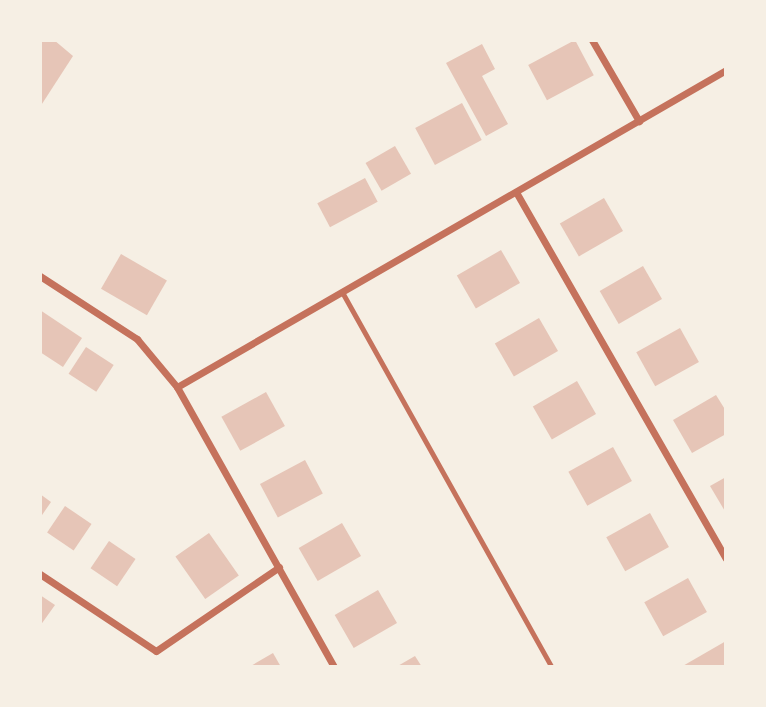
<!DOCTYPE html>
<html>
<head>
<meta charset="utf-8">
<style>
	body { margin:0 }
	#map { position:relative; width:766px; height:707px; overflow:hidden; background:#f6efe4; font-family:Helvetica,sans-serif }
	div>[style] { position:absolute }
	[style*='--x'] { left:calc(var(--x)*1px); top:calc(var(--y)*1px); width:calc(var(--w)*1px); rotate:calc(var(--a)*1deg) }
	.building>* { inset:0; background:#e6c5b7; transform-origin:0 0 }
	.service>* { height:5px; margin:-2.5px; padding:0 2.5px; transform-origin:2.5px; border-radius:2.5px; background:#c5725c }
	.minor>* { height:7px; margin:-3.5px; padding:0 3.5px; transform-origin:3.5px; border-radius:3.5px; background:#c5725c }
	span { translate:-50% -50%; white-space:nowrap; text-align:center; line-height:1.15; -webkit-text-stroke:5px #f6efe4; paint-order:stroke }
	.frame { position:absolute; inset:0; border:42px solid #f6efe4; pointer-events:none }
</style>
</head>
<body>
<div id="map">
	<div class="building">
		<div style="clip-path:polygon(40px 40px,54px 40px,73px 56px,40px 107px)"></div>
		<div style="left:575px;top:40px;width:40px;height:53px;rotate:62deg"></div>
		<div style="clip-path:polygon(482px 44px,495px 69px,482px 76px,508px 124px,486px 136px,446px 63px)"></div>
		<div style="left:462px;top:103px;width:42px;height:53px;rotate:62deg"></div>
		<div style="left:395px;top:146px;width:32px;height:34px;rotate:60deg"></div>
		<div style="left:365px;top:178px;width:27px;height:54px;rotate:62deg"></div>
		<div style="left:604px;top:198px;width:38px;height:51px;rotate:60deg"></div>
		<div style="left:501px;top:250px;width:38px;height:51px;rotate:60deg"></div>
		<div style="left:121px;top:254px;width:53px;height:40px;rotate:30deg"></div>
		<div style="left:643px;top:266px;width:38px;height:50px;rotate:60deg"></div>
		<div style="clip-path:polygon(40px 310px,82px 338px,63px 367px,40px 352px)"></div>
		<div style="left:539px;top:318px;width:38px;height:51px;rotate:60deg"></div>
		<div style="left:680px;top:328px;width:39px;height:50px;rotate:61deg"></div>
		<div style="left:86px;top:347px;width:33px;height:32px;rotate:33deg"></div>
		<div style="left:577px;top:381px;width:38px;height:51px;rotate:60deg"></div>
		<div style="left:266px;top:392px;width:39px;height:51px;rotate:61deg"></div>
		<div style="clip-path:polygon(716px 395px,726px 411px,726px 434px,692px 453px,673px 420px)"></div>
		<div style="left:613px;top:447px;width:39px;height:51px;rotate:61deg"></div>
		<div style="left:305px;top:460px;width:38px;height:51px;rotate:62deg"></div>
		<div style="clip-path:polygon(726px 477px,726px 513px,710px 486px)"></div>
		<div style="clip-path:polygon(40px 494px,51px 502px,40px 518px)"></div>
		<div style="left:65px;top:506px;width:32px;height:32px;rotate:34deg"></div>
		<div style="left:650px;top:513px;width:39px;height:50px;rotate:61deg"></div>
		<div style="left:342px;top:523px;width:38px;height:50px;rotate:60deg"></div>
		<div style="left:209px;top:533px;width:52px;height:41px;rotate:55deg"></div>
		<div style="left:109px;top:541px;width:32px;height:33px;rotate:34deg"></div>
		<div style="left:688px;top:578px;width:39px;height:50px;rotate:61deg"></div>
		<div style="left:378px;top:590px;width:38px;height:50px;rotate:60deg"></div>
		<div style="clip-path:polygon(40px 595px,55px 605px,40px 626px)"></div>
		<div style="clip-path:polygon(726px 641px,726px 667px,681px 667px)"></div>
		<div style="clip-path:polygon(273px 653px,281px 667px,249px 667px)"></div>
		<div style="clip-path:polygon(415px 656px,422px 667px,396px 667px)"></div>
	</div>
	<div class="service">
		<div style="--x:342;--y:292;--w:430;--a:60.8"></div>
	</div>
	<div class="minor">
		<div style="--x:592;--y:40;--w:94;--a:59.9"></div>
		<div style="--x:516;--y:192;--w:422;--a:60.2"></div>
		<div style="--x:40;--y:276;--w:116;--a:33"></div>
		<div style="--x:137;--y:339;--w:62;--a:50.2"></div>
		<div style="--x:177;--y:387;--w:321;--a:60.7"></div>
		<div style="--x:177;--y:387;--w:634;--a:-30"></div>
		<div style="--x:40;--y:574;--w:139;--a:33.6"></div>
		<div style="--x:156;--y:651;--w:149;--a:-34.3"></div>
	</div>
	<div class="frame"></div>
</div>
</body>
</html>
